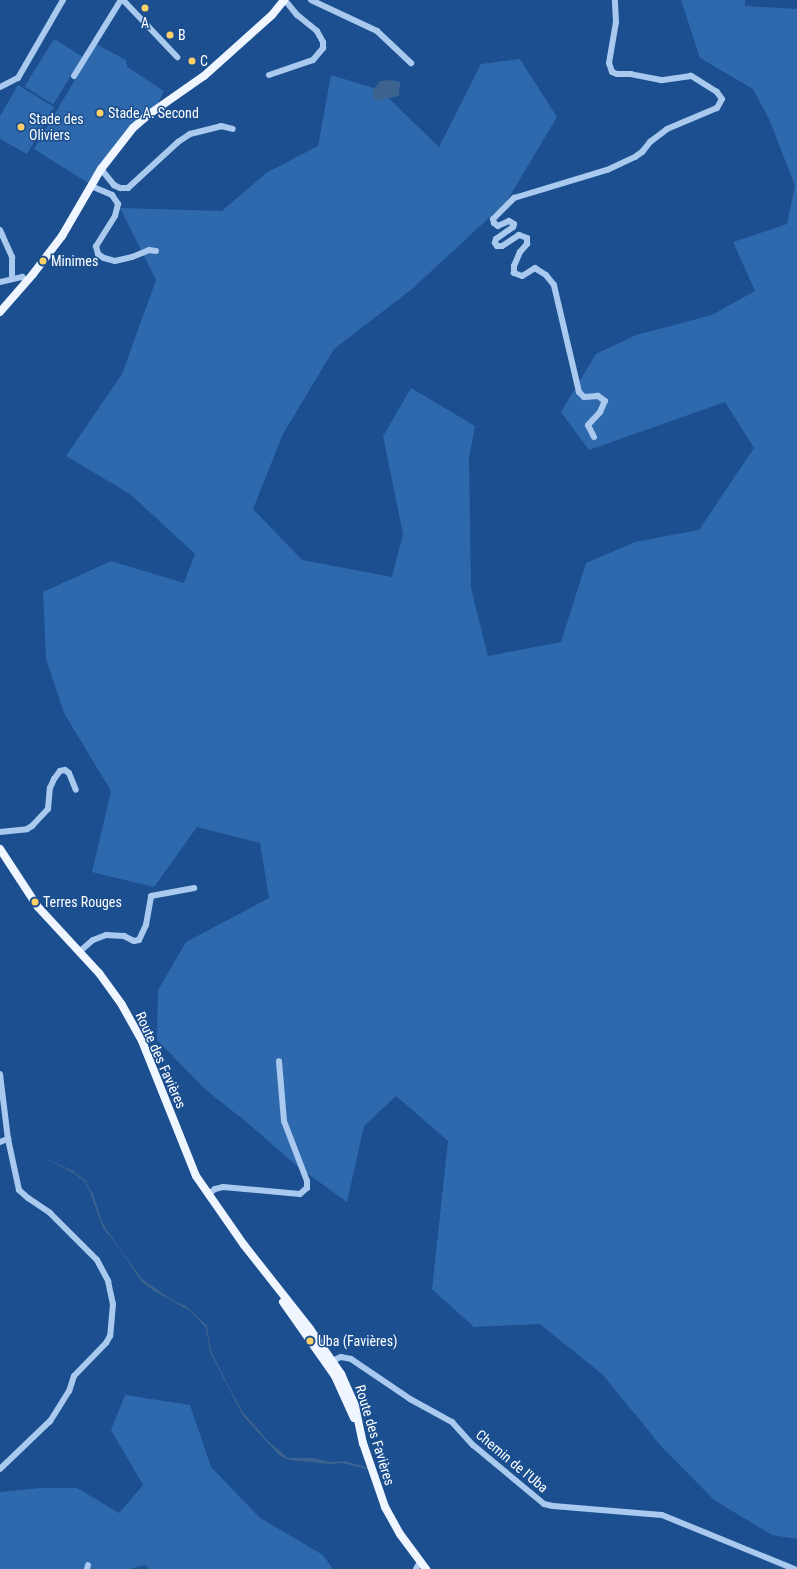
<!DOCTYPE html>
<html>
<head>
<meta charset="utf-8">
<style>
	body { margin:0 }
	#map { position:relative; width:797px; height:1569px; overflow:hidden; background:#1b4f8f; font-family:"Roboto Condensed",sans-serif }
	div>[style] { position:absolute }
	[style*='--x'] { left:calc(var(--x)*1px); top:calc(var(--y)*1px); width:calc(var(--w)*1px); rotate:calc(var(--a)*1deg) }
	.green>* { inset:0; background:#2e69ad; transform-origin:0 0 }
	.water>* { inset:0; background:#3c6290 }
	.minor>* { height:6px; margin:-3px; padding:0 3px; transform-origin:3px; border-radius:3px; background:#a9c9ee }
	.major>* { height:8px; margin:-4px; padding:0 4px; transform-origin:4px; border-radius:4px; background:#f0f6ff }
	.dots>* { width:11px; height:11px; translate:-50% -50%; box-sizing:border-box; border:2px solid #1b4f8f; border-radius:50% }
	span { translate:-50% -50%; white-space:nowrap; text-align:center; line-height:1.15; -webkit-text-stroke:3px #1b4f8f; paint-order:stroke }
	.poi-label { font-size:14px; color:#fff }
	.left { translate:0 -50%; text-align:left }
	.street-label { font-size:14px; color:#fff }
</style>
</head>
<body>
<div id="map">
	<div class="green">
		<div style="clip-path:polygon(681px 0,745px 0,745px 6px,797px 9px,797px 1539px,772px 1535px,714px 1500px,661px 1446px,603px 1375px,540px 1324px,474px 1327px,432px 1289px,448px 1141px,396px 1096px,364px 1126px,347px 1202px,297px 1166px,245px 1121px,206px 1090px,157px 1040px,158px 990px,186px 942px,269px 898px,260px 843px,197px 827px,154px 887px,92px 872px,111px 791px,64px 713px,46px 659px,43px 592px,111px 561px,184px 583px,195px 554px,130px 494px,66px 456px,122px 374px,156px 280px,120px 208px,222px 211px,266px 173px,318px 146px,331px 75px,380px 90px,439px 147px,481px 64px,520px 59px,557px 117px,507px 201px,412px 289px,334px 349px,283px 434px,253px 509px,302px 560px,392px 577px,403px 534px,383px 436px,411px 388px,475px 426px,469px 458px,471px 588px,488px 656px,561px 642px,586px 563px,635px 542px,699px 530px,754px 448px,725px 402px,589px 450px,561px 412px,596px 354px,636px 335px,712px 315px,755px 291px,733px 242px,787px 224px,795px 186px,770px 121px,753px 89px,700px 58px)"></div>
		<div style="left:54px;top:39px;width:34px;height:56px;rotate:32deg"></div>
		<div style="clip-path:polygon(96px 44px,126px 60px,127px 67px,164px 91px,157px 105px,90px 184px,34px 149px)"></div>
		<div style="clip-path:polygon(18px 85px,54px 107px,27px 154px,0 139px,0 116px)"></div>
		<div style="clip-path:polygon(125px 1395px,190px 1405px,211px 1467px,260px 1518px,323px 1555px,333px 1569px,149px 1569px,146px 1565px,130px 1569px,0 1569px,0 1492px,41px 1488px,77px 1488px,119px 1513px,143px 1485px,111px 1430px)"></div>
	</div>
	<div class="water">
		<div style="clip-path:polygon(392px 80px,400px 82px,399px 96px,375px 101px,372px 91px,380px 81px)"></div>
		<div style="clip-path:polygon(41px 1156px,73px 1171px,85px 1180px,93px 1194px,101px 1219px,106px 1229px,142px 1279px,172px 1300px,186px 1306px,207px 1326px,211px 1351px,228px 1385px,242px 1411px,269px 1442px,288px 1458px,314px 1458px,330px 1462px,345px 1461px,369px 1468px,370px 1470px,343px 1463px,331px 1464px,290px 1460px,280px 1456px,243px 1416px,210px 1352px,206px 1328px,190px 1311px,154px 1291px,141px 1281px,119px 1248px,103px 1228px,88px 1187px,84px 1181px,75px 1174px)"></div>
	</div>
	<div class="minor">
		<div style="--x:123;--y:0;--w:79;--a:46.5"></div>
		<div style="--x:311;--y:0;--w:73;--a:25.2"></div>
		<div style="--x:377;--y:31;--w:47;--a:43.3"></div>
		<div style="--x:269;--y:75;--w:46;--a:-18.8"></div>
		<div style="--x:313;--y:60;--w:16;--a:-50"></div>
		<div style="--x:323;--y:48;--w:6;--a:-90"></div>
		<div style="--x:323;--y:42;--w:13;--a:-119"></div>
		<div style="--x:317;--y:31;--w:26;--a:-141"></div>
		<div style="--x:297;--y:15;--w:19;--a:-129"></div>
		<div style="--x:74;--y:76;--w:89;--a:-58.3"></div>
		<div style="--x:0;--y:87;--w:20;--a:-27"></div>
		<div style="--x:18;--y:78;--w:90;--a:-60"></div>
		<div style="--x:101;--y:169;--w:21;--a:51"></div>
		<div style="--x:114;--y:185;--w:7;--a:27"></div>
		<div style="--x:120;--y:188;--w:8;--a:0"></div>
		<div style="--x:128;--y:188;--w:68;--a:-42.6"></div>
		<div style="--x:178;--y:142;--w:14;--a:-34"></div>
		<div style="--x:190;--y:134;--w:32;--a:-14"></div>
		<div style="--x:221;--y:126;--w:12;--a:14"></div>
		<div style="--x:91;--y:186;--w:23;--a:23"></div>
		<div style="--x:112;--y:195;--w:11;--a:56"></div>
		<div style="--x:118;--y:204;--w:12;--a:104"></div>
		<div style="--x:115;--y:216;--w:36;--a:122"></div>
		<div style="--x:96;--y:246;--w:8;--a:76"></div>
		<div style="--x:98;--y:254;--w:7;--a:34"></div>
		<div style="--x:104;--y:258;--w:11;--a:15"></div>
		<div style="--x:115;--y:261;--w:17;--a:-13"></div>
		<div style="--x:132;--y:257;--w:18;--a:-22"></div>
		<div style="--x:149;--y:250;--w:7;--a:8"></div>
		<div style="--x:0;--y:230;--w:30;--a:66"></div>
		<div style="--x:12;--y:257;--w:21;--a:90"></div>
		<div style="--x:0;--y:282;--w:23;--a:-13"></div>
		<div style="--x:22;--y:277;--w:6;--a:39"></div>
		<div style="--x:594;--y:437;--w:13;--a:-117"></div>
		<div style="--x:588;--y:425;--w:18;--a:-47"></div>
		<div style="--x:600;--y:412;--w:12;--a:-66"></div>
		<div style="--x:605;--y:401;--w:9;--a:-144"></div>
		<div style="--x:598;--y:396;--w:14;--a:176"></div>
		<div style="--x:584;--y:397;--w:7;--a:-135"></div>
		<div style="--x:579;--y:392;--w:110;--a:-103.2"></div>
		<div style="--x:554;--y:285;--w:13;--a:-129"></div>
		<div style="--x:546;--y:275;--w:13;--a:-148"></div>
		<div style="--x:535;--y:268;--w:15;--a:148"></div>
		<div style="--x:522;--y:276;--w:9;--a:-159"></div>
		<div style="--x:514;--y:273;--w:7;--a:-90"></div>
		<div style="--x:514;--y:266;--w:15;--a:-67"></div>
		<div style="--x:520;--y:252;--w:11;--a:-49"></div>
		<div style="--x:527;--y:244;--w:6;--a:-90"></div>
		<div style="--x:527;--y:238;--w:9;--a:-159"></div>
		<div style="--x:519;--y:235;--w:20;--a:147"></div>
		<div style="--x:502;--y:246;--w:5;--a:180"></div>
		<div style="--x:497;--y:246;--w:4;--a:-124"></div>
		<div style="--x:495;--y:243;--w:4;--a:-76"></div>
		<div style="--x:496;--y:239;--w:21;--a:-35"></div>
		<div style="--x:513;--y:227;--w:3;--a:-72"></div>
		<div style="--x:514;--y:224;--w:6;--a:-149"></div>
		<div style="--x:509;--y:221;--w:12;--a:156"></div>
		<div style="--x:498;--y:226;--w:5;--a:-143"></div>
		<div style="--x:494;--y:223;--w:4;--a:-104"></div>
		<div style="--x:493;--y:219;--w:30;--a:-45"></div>
		<div style="--x:514;--y:198;--w:97;--a:-16.8"></div>
		<div style="--x:607;--y:170;--w:31;--a:-25"></div>
		<div style="--x:635;--y:157;--w:9;--a:-36"></div>
		<div style="--x:642;--y:152;--w:13;--a:-51"></div>
		<div style="--x:650;--y:142;--w:21;--a:-37"></div>
		<div style="--x:667;--y:129;--w:54;--a:-22.8"></div>
		<div style="--x:717;--y:108;--w:10;--a:-61"></div>
		<div style="--x:722;--y:99;--w:9;--a:-126"></div>
		<div style="--x:717;--y:92;--w:31;--a:-148"></div>
		<div style="--x:691;--y:76;--w:30;--a:172"></div>
		<div style="--x:661;--y:80;--w:31;--a:-169"></div>
		<div style="--x:631;--y:74;--w:14;--a:180"></div>
		<div style="--x:617;--y:74;--w:5;--a:-158"></div>
		<div style="--x:612;--y:72;--w:9;--a:-108"></div>
		<div style="--x:609;--y:63;--w:42;--a:-80.3"></div>
		<div style="--x:616;--y:22;--w:22;--a:-93"></div>
		<div style="--x:0;--y:832;--w:27;--a:-6"></div>
		<div style="--x:27;--y:829;--w:6;--a:-31"></div>
		<div style="--x:32;--y:826;--w:23;--a:-47"></div>
		<div style="--x:48;--y:809;--w:21;--a:-85"></div>
		<div style="--x:50;--y:788;--w:10;--a:-66"></div>
		<div style="--x:54;--y:779;--w:10;--a:-53"></div>
		<div style="--x:60;--y:771;--w:5;--a:-11"></div>
		<div style="--x:65;--y:770;--w:5;--a:37"></div>
		<div style="--x:69;--y:773;--w:18;--a:68"></div>
		<div style="--x:79;--y:952;--w:18;--a:-41"></div>
		<div style="--x:93;--y:940;--w:14;--a:-21"></div>
		<div style="--x:106;--y:935;--w:18;--a:3"></div>
		<div style="--x:124;--y:936;--w:11;--a:27"></div>
		<div style="--x:134;--y:941;--w:5;--a:-11"></div>
		<div style="--x:139;--y:940;--w:17;--a:-65"></div>
		<div style="--x:146;--y:925;--w:29;--a:-80"></div>
		<div style="--x:151;--y:896;--w:44;--a:-10.5"></div>
		<div style="--x:0;--y:1074;--w:65;--a:83"></div>
		<div style="--x:8;--y:1139;--w:52;--a:77.8"></div>
		<div style="--x:19;--y:1190;--w:12;--a:42"></div>
		<div style="--x:28;--y:1198;--w:27;--a:34"></div>
		<div style="--x:50;--y:1213;--w:66;--a:45"></div>
		<div style="--x:97;--y:1260;--w:24;--a:62"></div>
		<div style="--x:108;--y:1281;--w:24;--a:78"></div>
		<div style="--x:113;--y:1304;--w:32;--a:95"></div>
		<div style="--x:110;--y:1336;--w:8;--a:120"></div>
		<div style="--x:106;--y:1343;--w:46;--a:134.1"></div>
		<div style="--x:74;--y:1376;--w:16;--a:108"></div>
		<div style="--x:69;--y:1391;--w:36;--a:122"></div>
		<div style="--x:50;--y:1421;--w:69;--a:136.2"></div>
		<div style="--x:0;--y:1142;--w:9;--a:-21"></div>
		<div style="--x:208;--y:1195;--w:9;--a:-41"></div>
		<div style="--x:215;--y:1189;--w:8;--a:-14"></div>
		<div style="--x:223;--y:1187;--w:77;--a:5.2"></div>
		<div style="--x:300;--y:1194;--w:9;--a:-41"></div>
		<div style="--x:307;--y:1188;--w:7;--a:-90"></div>
		<div style="--x:307;--y:1181;--w:64;--a:-111"></div>
		<div style="--x:284;--y:1121;--w:60;--a:-94.8"></div>
		<div style="--x:328;--y:1363;--w:14;--a:-25"></div>
		<div style="--x:341;--y:1357;--w:10;--a:11"></div>
		<div style="--x:351;--y:1359;--w:71;--a:34.1"></div>
		<div style="--x:410;--y:1399;--w:48;--a:28.7"></div>
		<div style="--x:452;--y:1422;--w:31;--a:48"></div>
		<div style="--x:473;--y:1445;--w:92;--a:39.7"></div>
		<div style="--x:544;--y:1504;--w:9;--a:13"></div>
		<div style="--x:553;--y:1506;--w:109;--a:4.7"></div>
		<div style="--x:662;--y:1515;--w:143;--a:22.2"></div>
		<div style="--x:87;--y:1569;--w:4;--a:-76"></div>
		<div style="--x:416;--y:1569;--w:8;--a:-60"></div>
	</div>
	<div class="major">
		<div style="--x:0;--y:312;--w:50;--a:-49"></div>
		<div style="--x:33;--y:274;--w:48;--a:-52.7"></div>
		<div style="--x:62;--y:236;--w:78;--a:-59.8"></div>
		<div style="--x:101;--y:169;--w:52;--a:-52"></div>
		<div style="--x:133;--y:128;--w:20;--a:-41"></div>
		<div style="--x:148;--y:115;--w:68;--a:-34.9"></div>
		<div style="--x:204;--y:76;--w:91;--a:-41.9"></div>
		<div style="--x:272;--y:15;--w:19;--a:-51"></div>
		<div style="--x:0;--y:849;--w:69;--a:56.8"></div>
		<div style="--x:38;--y:907;--w:90;--a:47.3"></div>
		<div style="--x:99;--y:973;--w:39;--a:54"></div>
		<div style="--x:122;--y:1005;--w:41;--a:60.9"></div>
		<div style="--x:142;--y:1041;--w:145;--a:68.2"></div>
		<div style="--x:196;--y:1176;--w:84;--a:55.2"></div>
		<div style="--x:244;--y:1245;--w:107;--a:51.8"></div>
		<div style="--x:310;--y:1329;--w:55;--a:55.4"></div>
		<div style="--x:341;--y:1374;--w:35;--a:66"></div>
		<div style="--x:355;--y:1406;--w:38;--a:78"></div>
		<div style="--x:363;--y:1443;--w:68;--a:71"></div>
		<div style="--x:385;--y:1507;--w:31;--a:61"></div>
		<div style="--x:400;--y:1534;--w:44;--a:53.4"></div>
		<div style="--x:283;--y:1302;--w:90;--a:54.9"></div>
		<div style="--x:335;--y:1376;--w:46;--a:65.7"></div>
	</div>
	<div class="dots">
		<div style="left:145px;top:8px;background:#ffd166"></div>
		<div style="left:170px;top:35px;background:#ffd166"></div>
		<div style="left:192px;top:61px;background:#ffd166"></div>
		<div style="left:100px;top:113px;background:#ffd166"></div>
		<div style="left:21px;top:127px;background:#ffd166"></div>
		<div style="left:43px;top:261px;background:#ffd166"></div>
		<div style="left:35px;top:902px;background:#ffd166"></div>
		<div style="left:310px;top:1341px;background:#ffd166"></div>
	</div>
	<div class="poi-label">
		<span style="left:145px;top:23px">A</span>
		<span class="left" style="left:178px;top:35px">B</span>
		<span class="left" style="left:200px;top:61px">C</span>
		<span class="left" style="left:108px;top:113px">Stade A. Second</span>
		<span class="left" style="left:29px;top:127px">Stade des<br>Oliviers</span>
		<span class="left" style="left:51px;top:261px">Minimes</span>
		<span class="left" style="left:43px;top:902px">Terres Rouges</span>
		<span class="left" style="left:318px;top:1341px">Uba (Favières)</span>
	</div>
	<div class="street-label">
		<span style="left:161px;top:1060px;rotate:66deg">Route des Favières</span>
		<span style="left:375px;top:1435px;rotate:73deg">Route des Favières</span>
		<span style="left:512px;top:1461px;rotate:40deg">Chemin de l'Uba</span>
	</div>
</div>
</body>
</html>
